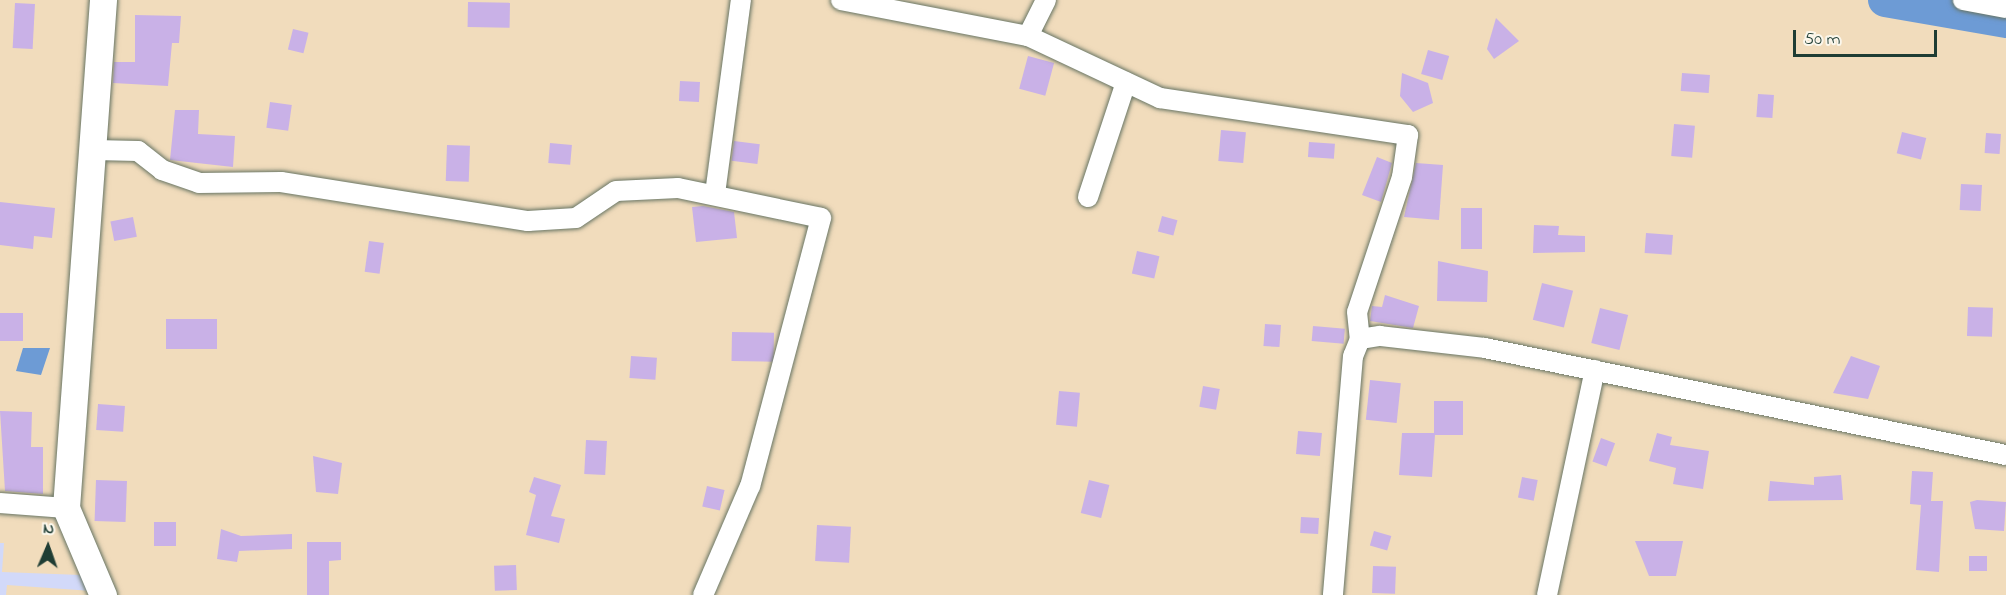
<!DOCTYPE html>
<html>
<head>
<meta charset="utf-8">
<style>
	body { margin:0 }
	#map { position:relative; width:2006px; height:595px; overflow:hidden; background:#f1dcbc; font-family:"Indie Flower",sans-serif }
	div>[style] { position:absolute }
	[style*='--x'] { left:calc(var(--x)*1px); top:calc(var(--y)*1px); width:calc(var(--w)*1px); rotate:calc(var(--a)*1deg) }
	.built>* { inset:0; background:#d2d9f9 }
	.water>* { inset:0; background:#6d9bd5 }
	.river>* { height:34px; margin:-17px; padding:0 17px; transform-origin:17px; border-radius:17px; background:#6d9bd5 }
	.building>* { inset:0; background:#c9b1e7; transform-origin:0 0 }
	.roads { filter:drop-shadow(0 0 2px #687564) drop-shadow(0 0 2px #687564) }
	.minor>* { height:20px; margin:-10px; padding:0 10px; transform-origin:10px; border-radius:10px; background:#fff }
	.secondary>* { height:27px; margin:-13.5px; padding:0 13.5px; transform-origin:13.5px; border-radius:13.5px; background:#fff }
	span { translate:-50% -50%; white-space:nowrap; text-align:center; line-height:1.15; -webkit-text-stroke:4.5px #fbf7ec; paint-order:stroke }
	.north { position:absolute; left:18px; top:517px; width:60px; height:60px; -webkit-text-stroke:4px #fbf7ec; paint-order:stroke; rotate:2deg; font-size:16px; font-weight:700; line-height:24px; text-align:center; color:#1f3d34 }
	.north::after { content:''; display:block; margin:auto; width:21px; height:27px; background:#1f3d34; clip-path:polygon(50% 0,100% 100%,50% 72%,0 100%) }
	.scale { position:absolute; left:1793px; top:30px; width:144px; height:27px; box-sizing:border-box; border:3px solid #1f3d34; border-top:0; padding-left:8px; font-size:18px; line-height:21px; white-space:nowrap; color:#1f3d34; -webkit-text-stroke:4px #fbf7ec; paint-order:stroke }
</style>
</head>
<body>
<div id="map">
	<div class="built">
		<div style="clip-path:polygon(0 543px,4px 543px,2px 572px,81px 575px,92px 591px,7px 585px,6px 595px,0 595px)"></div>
	</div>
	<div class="water">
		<div style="clip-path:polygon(23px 348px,50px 348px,41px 375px,16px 371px)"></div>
	</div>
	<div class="river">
		<div style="--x:1885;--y:0;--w:123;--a:9.8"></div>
	</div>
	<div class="building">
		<div style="left:468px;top:2px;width:42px;height:25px;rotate:1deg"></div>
		<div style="left:15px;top:3px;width:20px;height:45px;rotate:3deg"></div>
		<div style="clip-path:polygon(135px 15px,181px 16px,179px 43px,172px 43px,168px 86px,113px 83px,114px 62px,135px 62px)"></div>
		<div style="clip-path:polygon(1496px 18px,1519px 41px,1494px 59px,1487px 49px)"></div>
		<div style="left:293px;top:29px;width:16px;height:21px;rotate:14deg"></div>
		<div style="left:1428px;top:50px;width:22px;height:25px;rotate:16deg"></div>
		<div style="left:1028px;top:56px;width:27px;height:34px;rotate:15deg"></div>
		<div style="clip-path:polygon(1402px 73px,1428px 83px,1433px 103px,1413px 112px,1400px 96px)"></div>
		<div style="left:1682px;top:73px;width:28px;height:18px;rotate:4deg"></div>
		<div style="left:680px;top:81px;width:20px;height:20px;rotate:3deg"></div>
		<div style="left:1758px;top:94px;width:16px;height:23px;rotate:4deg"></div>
		<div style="left:270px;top:102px;width:22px;height:26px;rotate:8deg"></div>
		<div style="clip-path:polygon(175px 110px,199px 110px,198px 134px,235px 136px,233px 167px,170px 160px)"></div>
		<div style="left:1674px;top:124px;width:21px;height:32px;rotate:5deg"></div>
		<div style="left:1221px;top:130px;width:25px;height:31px;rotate:5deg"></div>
		<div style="left:1902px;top:132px;width:25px;height:22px;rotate:14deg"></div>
		<div style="left:1986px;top:133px;width:15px;height:20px;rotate:4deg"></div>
		<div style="left:734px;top:141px;width:26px;height:20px;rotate:7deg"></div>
		<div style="left:1309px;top:142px;width:26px;height:15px;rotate:4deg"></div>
		<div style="left:550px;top:143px;width:22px;height:20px;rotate:5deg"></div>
		<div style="left:447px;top:145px;width:23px;height:36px;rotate:2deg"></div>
		<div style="clip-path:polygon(1377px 157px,1392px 163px,1381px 202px,1362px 195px)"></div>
		<div style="clip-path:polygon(1416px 163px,1443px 165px,1439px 220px,1404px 217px)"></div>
		<div style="left:1961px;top:184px;width:21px;height:26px;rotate:3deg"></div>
		<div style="clip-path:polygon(0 202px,55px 208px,52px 238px,34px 236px,33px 249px,0 245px)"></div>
		<div style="clip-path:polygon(703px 206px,734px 212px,737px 238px,696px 242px,692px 207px)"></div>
		<div style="left:1461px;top:208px;width:21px;height:41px"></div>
		<div style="left:1162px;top:216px;width:16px;height:16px;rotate:15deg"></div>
		<div style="left:133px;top:217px;width:20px;height:23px;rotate:79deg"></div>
		<div style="clip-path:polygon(1534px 225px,1559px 226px,1558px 235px,1585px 236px,1585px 252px,1533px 253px)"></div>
		<div style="left:1646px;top:233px;width:27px;height:20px;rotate:4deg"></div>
		<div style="left:369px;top:241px;width:15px;height:31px;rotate:8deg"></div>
		<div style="left:1137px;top:251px;width:23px;height:23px;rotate:13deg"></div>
		<div style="clip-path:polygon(1438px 261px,1488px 271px,1487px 302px,1437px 301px)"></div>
		<div style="left:1542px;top:283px;width:32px;height:38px;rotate:14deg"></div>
		<div style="clip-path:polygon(1385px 295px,1419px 306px,1413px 328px,1370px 321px,1372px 306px,1382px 307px)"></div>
		<div style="left:1968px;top:307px;width:25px;height:29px;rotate:2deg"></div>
		<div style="left:1600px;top:308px;width:29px;height:36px;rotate:14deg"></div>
		<div style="left:0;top:313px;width:23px;height:28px"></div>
		<div style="left:217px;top:319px;width:30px;height:51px;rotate:90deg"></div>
		<div style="left:1265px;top:324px;width:16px;height:22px;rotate:4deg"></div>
		<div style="left:1313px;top:326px;width:32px;height:15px;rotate:5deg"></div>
		<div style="left:732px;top:332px;width:42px;height:29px;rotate:1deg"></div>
		<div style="left:631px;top:356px;width:26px;height:22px;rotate:4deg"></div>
		<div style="clip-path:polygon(1851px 356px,1880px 366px,1868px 399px,1833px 393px)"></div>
		<div style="left:1370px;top:380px;width:31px;height:40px;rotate:6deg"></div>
		<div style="left:1203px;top:386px;width:17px;height:21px;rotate:10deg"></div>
		<div style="left:1059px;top:391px;width:21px;height:34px;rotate:5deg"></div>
		<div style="clip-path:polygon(1434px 401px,1463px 401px,1463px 435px,1435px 435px,1432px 477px,1399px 475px,1402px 433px,1434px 433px)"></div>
		<div style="left:98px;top:404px;width:27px;height:26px;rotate:4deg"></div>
		<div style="clip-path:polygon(0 411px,32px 412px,31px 447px,43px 447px,43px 494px,5px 491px)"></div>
		<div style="left:1298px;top:431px;width:24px;height:23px;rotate:5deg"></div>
		<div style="clip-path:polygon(1657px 433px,1672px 437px,1670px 445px,1709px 451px,1703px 489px,1673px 484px,1676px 468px,1649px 461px)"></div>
		<div style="left:1601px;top:438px;width:15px;height:25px;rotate:20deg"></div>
		<div style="left:586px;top:440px;width:21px;height:34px;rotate:3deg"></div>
		<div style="clip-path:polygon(313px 456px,342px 463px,338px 494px,316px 492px)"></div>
		<div style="clip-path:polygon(1912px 471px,1933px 472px,1931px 501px,1943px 501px,1939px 572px,1916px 570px,1921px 505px,1910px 504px)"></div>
		<div style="clip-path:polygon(1841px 475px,1843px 500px,1768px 501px,1770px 481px,1814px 485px,1814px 477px)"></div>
		<div style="clip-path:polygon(534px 477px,561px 485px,551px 516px,565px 519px,559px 543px,526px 535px,536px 495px,529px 492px)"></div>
		<div style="left:1522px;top:477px;width:16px;height:21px;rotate:11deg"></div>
		<div style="left:96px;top:480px;width:31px;height:41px;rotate:2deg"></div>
		<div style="left:1089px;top:480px;width:21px;height:34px;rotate:14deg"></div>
		<div style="left:707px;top:486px;width:18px;height:21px;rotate:13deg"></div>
		<div style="clip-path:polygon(1977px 500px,2006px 502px,2004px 531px,1975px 529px,1970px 502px)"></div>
		<div style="left:1301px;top:517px;width:18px;height:16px;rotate:3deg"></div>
		<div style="left:154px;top:522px;width:22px;height:24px"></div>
		<div style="left:817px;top:525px;width:34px;height:36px;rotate:3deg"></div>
		<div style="clip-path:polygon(221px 529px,241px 536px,292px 534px,292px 549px,239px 551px,237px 562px,217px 559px)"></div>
		<div style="left:1374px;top:531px;width:18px;height:15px;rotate:16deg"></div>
		<div style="clip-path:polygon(1635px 541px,1683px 541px,1676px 576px,1649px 576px)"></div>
		<div style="clip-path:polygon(307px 542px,341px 542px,341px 560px,329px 561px,329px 595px,307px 595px)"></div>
		<div style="left:1969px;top:556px;width:18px;height:15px"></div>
		<div style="left:516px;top:565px;width:25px;height:22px;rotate:88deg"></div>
		<div style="left:1373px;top:566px;width:23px;height:27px;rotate:2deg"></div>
	</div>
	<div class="roads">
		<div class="minor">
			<div style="--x:841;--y:0;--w:190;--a:10.9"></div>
			<div style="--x:1028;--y:36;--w:146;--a:25.2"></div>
			<div style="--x:1160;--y:98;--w:251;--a:8.5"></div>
			<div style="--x:1408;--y:135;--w:42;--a:98.1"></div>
			<div style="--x:1402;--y:177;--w:142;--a:108.4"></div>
			<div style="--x:1357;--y:312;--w:27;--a:84"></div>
			<div style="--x:1360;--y:339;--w:18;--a:112"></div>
			<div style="--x:1353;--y:356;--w:240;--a:94.8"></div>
			<div style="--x:1963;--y:0;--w:44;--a:10.5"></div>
			<div style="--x:1028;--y:36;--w:40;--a:-63.4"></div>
			<div style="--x:94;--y:150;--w:44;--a:1.3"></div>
			<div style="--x:138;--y:151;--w:31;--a:38"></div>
			<div style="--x:162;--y:170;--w:39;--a:19"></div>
			<div style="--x:199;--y:183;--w:82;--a:-0.7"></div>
			<div style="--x:281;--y:182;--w:250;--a:9"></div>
			<div style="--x:528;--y:221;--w:48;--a:-3.6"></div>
			<div style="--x:576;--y:218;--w:48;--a:-34"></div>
			<div style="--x:616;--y:191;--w:62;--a:-2.8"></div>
			<div style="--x:678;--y:188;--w:146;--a:11.8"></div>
			<div style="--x:821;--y:218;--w:277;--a:104.8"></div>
			<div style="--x:750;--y:486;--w:119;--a:113.3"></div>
			<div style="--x:715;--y:194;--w:196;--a:-82.4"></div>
			<div style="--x:1088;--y:197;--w:121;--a:-71.7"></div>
			<div style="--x:1360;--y:339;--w:20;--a:-9"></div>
			<div style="--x:1380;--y:336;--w:106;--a:6.5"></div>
			<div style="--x:1485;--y:348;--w:532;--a:11.61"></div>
			<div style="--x:0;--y:503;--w:66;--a:4.3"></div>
			<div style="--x:1547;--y:595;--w:230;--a:-78"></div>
		</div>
		<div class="secondary">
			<div style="--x:103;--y:0;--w:509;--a:94.17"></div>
			<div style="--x:66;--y:508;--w:95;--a:67"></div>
		</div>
	</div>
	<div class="north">N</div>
	<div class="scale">50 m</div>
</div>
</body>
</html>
